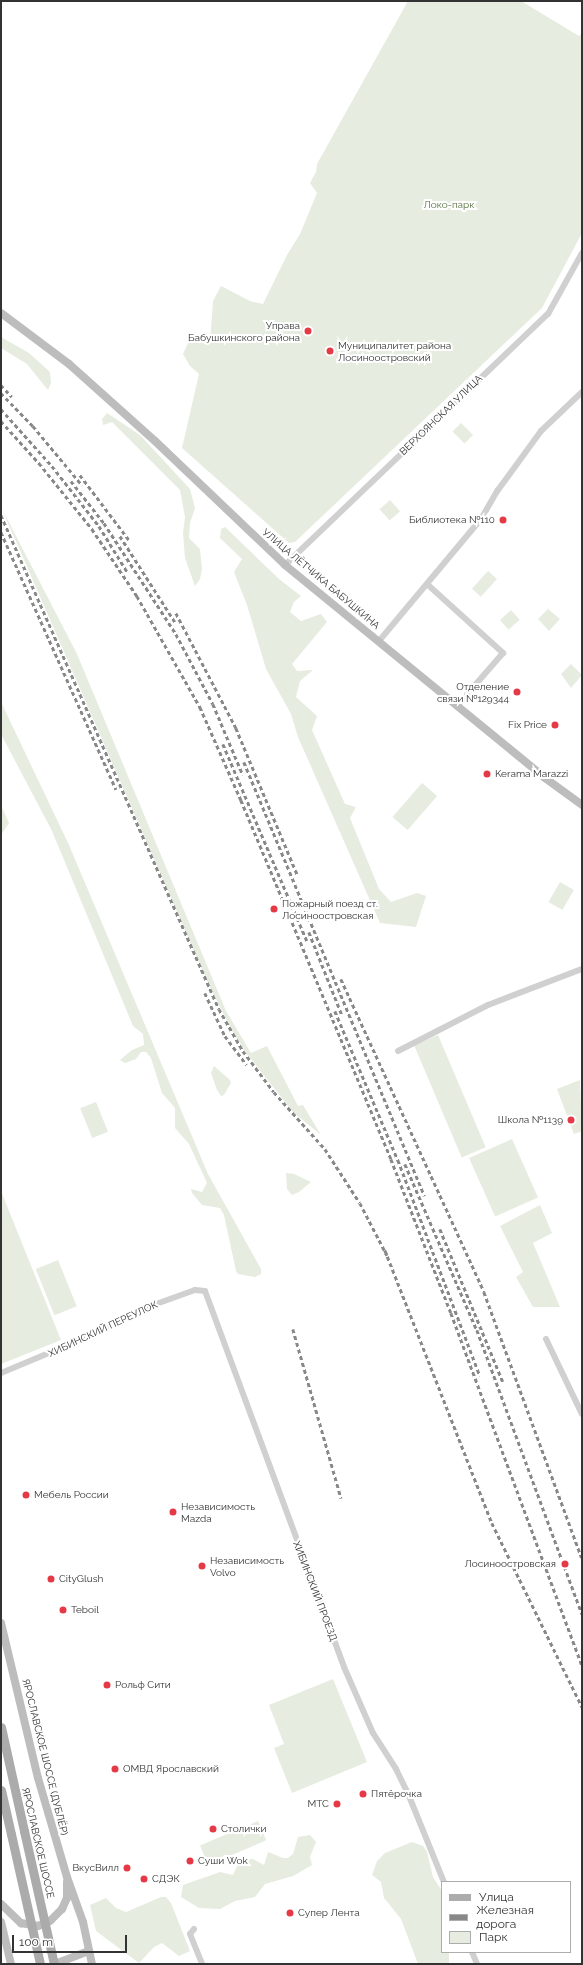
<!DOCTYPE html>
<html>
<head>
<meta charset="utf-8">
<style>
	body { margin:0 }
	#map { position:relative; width:583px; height:1965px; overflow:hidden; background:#fff; font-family:Raleway,sans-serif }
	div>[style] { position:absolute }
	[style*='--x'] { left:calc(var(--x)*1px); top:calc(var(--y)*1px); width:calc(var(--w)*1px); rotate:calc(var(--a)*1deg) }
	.green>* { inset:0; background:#e6ecdf; transform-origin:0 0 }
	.street>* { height:6px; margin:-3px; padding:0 3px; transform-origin:3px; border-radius:3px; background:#d0d0d0 }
	.secondary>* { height:8px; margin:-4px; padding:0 4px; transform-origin:4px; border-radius:4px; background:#bdbdbd }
	.primary>* { height:9px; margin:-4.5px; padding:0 4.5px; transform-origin:4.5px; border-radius:4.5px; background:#ababab }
	.rail>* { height:2.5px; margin-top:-1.25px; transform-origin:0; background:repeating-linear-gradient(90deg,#888 0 4px,transparent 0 7px) }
	.primary-bridge>* { height:9px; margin:-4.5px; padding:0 4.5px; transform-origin:4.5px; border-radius:4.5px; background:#ababab }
	.dots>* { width:11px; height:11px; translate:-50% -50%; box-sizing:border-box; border:2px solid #fff; border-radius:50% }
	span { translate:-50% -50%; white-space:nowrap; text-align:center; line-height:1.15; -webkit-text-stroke:4px #fff; paint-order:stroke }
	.park-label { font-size:10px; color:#56703f }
	.poi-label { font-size:10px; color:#333 }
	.right { translate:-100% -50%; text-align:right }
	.left { translate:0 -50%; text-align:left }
	.street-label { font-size:10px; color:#333 }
	.frame { position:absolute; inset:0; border:2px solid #333; pointer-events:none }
	.legend { position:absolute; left:441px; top:1881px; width:130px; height:72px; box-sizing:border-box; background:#fff; border:1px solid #adadad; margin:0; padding:5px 7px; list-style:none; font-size:12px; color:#333 }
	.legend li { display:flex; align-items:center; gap:8px; height:20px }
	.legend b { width:20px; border:1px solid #adadad }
	.scale { position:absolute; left:12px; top:1935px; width:115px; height:18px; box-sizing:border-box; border:2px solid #333; border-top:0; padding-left:5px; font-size:12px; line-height:14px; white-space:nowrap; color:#333; -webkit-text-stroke:3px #fff; paint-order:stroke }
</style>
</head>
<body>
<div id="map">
	<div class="green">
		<div style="clip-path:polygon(408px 1px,521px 1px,579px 36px,582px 33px,582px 233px,542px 308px,295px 542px,289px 543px,182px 448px,199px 374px,190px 366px,183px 354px,188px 343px,210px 342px,213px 301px,221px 286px,250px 301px,263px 304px,287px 255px,300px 234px,317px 193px,310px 183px,316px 172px,317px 164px)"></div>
		<div style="clip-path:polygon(1px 337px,29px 353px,50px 372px,51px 383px,48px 390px,27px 364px,1px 348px)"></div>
		<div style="clip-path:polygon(107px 413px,140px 435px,190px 489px,195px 508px,190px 523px,189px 538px,200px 549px,202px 569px,200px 579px,195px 586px,185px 558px,183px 533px,185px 517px,180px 490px,112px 422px,103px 425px,102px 419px)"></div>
		<div style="left:461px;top:423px;width:17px;height:12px;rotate:45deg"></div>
		<div style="left:390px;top:500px;width:15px;height:14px;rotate:48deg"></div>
		<div style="clip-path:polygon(1px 507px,77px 654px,226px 1011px,251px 1053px,267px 1046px,298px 1106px,303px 1105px,321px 1135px,293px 1112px,244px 1050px,231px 1029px,208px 983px)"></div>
		<div style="clip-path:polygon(225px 527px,279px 579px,301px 596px,294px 602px,290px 612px,301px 621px,321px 614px,327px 622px,292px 664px,297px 671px,313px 670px,300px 681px,296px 697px,317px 716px,312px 730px,345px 804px,356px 807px,350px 818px,379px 889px,391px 902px,417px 893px,426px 896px,416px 927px,380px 923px,298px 737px,291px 714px,266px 669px,247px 605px,234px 572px,242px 559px,220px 538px,221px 529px)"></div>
		<div style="left:488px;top:571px;width:12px;height:24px;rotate:42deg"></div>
		<div style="clip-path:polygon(548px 609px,560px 619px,549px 631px,538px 619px)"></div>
		<div style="left:511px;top:610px;width:13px;height:15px;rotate:48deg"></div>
		<div style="clip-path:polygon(571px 664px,582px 675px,571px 688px,561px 674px)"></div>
		<div style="clip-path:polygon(1px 702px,69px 845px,208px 1174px,261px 1269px,261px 1274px,255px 1277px,238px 1274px,236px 1271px,224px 1215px,220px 1208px,202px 1205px,192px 1193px,191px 1189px,202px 1192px,207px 1183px,189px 1144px,175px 1128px,175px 1108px,162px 1093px,151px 1058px,146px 1052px,141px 1052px,136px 1059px,125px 1063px,120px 1060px,132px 1050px,144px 1045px,143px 1034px,133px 1026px,52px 831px,1px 734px)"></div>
		<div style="left:422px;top:783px;width:20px;height:45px;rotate:41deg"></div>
		<div style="clip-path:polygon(1px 805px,9px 823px,1px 835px)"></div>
		<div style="left:560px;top:882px;width:16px;height:23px;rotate:30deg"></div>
		<div style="left:438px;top:1035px;width:122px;height:26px;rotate:67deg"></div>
		<div style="clip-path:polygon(214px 1066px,230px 1080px,231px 1083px,224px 1095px,221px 1096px,217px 1090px,211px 1073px)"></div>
		<div style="clip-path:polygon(580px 1080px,582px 1131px,574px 1134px,557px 1089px)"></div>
		<div style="left:96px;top:1102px;width:32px;height:17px;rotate:68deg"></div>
		<div style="left:512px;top:1139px;width:64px;height:47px;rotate:66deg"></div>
		<div style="clip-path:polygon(286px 1173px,294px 1174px,311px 1182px,299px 1192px,292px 1195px,287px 1189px)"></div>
		<div style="clip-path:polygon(1px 1191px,61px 1340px,1px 1364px)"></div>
		<div style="clip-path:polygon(540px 1205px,552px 1233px,533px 1243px,560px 1307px,533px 1307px,516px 1277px,523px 1272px,500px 1226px)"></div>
		<div style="left:58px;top:1260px;width:50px;height:24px;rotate:68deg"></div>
		<div style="clip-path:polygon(333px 1679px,367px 1762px,292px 1793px,274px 1748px,284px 1744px,269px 1705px)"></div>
		<div style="left:258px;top:1821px;width:21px;height:63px;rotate:67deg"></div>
		<div style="clip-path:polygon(310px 1835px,316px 1842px,310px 1857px,312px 1865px,293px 1876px,265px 1884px,255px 1897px,235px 1901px,220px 1909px,199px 1908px,181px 1897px,183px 1885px,220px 1872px,233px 1875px,238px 1864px,244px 1858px,253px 1859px,264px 1865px,268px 1852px,283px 1858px,288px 1858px,293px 1854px,298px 1837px)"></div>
		<div style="clip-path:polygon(412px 1842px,423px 1846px,427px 1852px,433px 1877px,442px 1891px,442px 1952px,449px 1952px,449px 1964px,418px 1964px,401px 1919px,384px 1898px,381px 1882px,372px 1875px,377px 1861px,385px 1853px)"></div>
		<div style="clip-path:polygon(161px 1897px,166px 1897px,171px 1903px,190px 1951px,179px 1956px,162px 1943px,154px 1947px,139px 1963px,96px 1931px,90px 1905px,106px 1898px,116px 1908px,126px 1912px)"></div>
	</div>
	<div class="street">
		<div style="--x:285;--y:565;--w:364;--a:-43.7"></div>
		<div style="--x:548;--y:314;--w:70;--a:-60.9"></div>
		<div style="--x:427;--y:584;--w:103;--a:42.2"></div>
		<div style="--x:503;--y:653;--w:70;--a:131"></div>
		<div style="--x:379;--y:641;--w:159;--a:-50.1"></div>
		<div style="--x:481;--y:519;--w:34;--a:-60"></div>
		<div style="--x:498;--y:490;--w:73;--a:-53.9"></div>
		<div style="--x:541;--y:431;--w:57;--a:-43.6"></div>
		<div style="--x:398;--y:1051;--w:101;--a:-27.1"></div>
		<div style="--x:488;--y:1005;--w:101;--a:-21"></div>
		<div style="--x:546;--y:1339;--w:83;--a:64.4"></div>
		<div style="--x:1;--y:1373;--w:99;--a:-22.7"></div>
		<div style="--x:92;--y:1335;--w:59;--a:-27"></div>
		<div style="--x:145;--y:1308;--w:53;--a:-19.8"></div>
		<div style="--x:195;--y:1290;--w:10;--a:6"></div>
		<div style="--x:205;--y:1291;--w:401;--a:69.7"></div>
		<div style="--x:344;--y:1667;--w:72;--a:66.3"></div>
		<div style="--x:373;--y:1733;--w:43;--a:57.4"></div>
		<div style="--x:396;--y:1769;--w:30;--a:64"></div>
		<div style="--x:409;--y:1796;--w:93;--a:67.9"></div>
		<div style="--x:194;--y:1929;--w:6;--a:129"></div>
		<div style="--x:190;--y:1934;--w:32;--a:68"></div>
		<div style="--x:472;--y:1952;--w:13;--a:67"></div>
	</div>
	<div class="secondary">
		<div style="--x:1;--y:313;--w:85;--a:36.9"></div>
		<div style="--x:69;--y:364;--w:115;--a:41.8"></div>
		<div style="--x:155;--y:441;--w:180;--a:43.6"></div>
		<div style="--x:285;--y:565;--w:336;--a:39.3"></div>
		<div style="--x:545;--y:778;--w:46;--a:36.1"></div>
		<div style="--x:1;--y:1623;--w:159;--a:76.6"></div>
		<div style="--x:38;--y:1778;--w:103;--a:73.7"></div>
		<div style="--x:67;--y:1877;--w:48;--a:70.4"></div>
		<div style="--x:83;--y:1922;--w:43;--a:77.9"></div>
		<div style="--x:1;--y:1904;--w:28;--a:44"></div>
		<div style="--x:21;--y:1923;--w:17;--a:10"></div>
		<div style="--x:38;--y:1926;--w:13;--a:-23"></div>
		<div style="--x:50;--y:1921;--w:17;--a:-45"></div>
		<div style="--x:62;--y:1909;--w:12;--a:-66"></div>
		<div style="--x:67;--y:1898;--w:16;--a:-90"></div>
		<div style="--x:1;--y:1922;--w:43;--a:76.6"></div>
		<div style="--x:55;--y:1964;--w:36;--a:-21"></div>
	</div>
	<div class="primary">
		<div style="--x:1;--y:1727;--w:107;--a:77.5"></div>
		<div style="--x:1;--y:1790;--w:45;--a:77.2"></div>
	</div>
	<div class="rail">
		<div style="--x:1;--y:385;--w:16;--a:47"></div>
		<div style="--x:1;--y:393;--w:46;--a:45.9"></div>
		<div style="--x:33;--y:426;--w:77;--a:50.3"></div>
		<div style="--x:1;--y:409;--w:76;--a:48.2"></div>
		<div style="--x:52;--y:466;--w:76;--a:51.9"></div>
		<div style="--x:99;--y:526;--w:55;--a:58.3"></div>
		<div style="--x:1;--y:421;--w:57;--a:47.9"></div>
		<div style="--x:39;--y:463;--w:85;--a:51.2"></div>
		<div style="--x:92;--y:529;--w:81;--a:56.1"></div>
		<div style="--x:137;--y:596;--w:128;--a:60.4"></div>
		<div style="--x:200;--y:707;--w:102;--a:66.2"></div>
		<div style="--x:241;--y:800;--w:389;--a:67.3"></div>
		<div style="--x:391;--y:1159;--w:165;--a:68.7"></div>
		<div style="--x:451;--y:1313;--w:376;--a:69.6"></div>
		<div style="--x:80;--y:475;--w:83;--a:52.9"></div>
		<div style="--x:71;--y:481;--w:53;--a:51.8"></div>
		<div style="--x:104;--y:523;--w:132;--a:57"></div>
		<div style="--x:176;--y:634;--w:79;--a:62.1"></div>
		<div style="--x:213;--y:704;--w:77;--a:67.1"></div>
		<div style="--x:1;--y:515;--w:540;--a:66.19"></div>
		<div style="--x:219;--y:1009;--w:48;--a:60.3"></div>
		<div style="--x:243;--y:1051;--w:51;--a:52.9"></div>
		<div style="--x:274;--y:1092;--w:76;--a:48.2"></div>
		<div style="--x:325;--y:1149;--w:64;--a:57.1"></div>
		<div style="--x:360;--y:1203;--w:59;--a:62.6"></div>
		<div style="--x:1;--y:532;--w:282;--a:65.9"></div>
		<div style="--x:120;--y:536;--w:102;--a:57.4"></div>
		<div style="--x:176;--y:613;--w:130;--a:62.4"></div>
		<div style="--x:236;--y:728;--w:160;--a:67.3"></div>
		<div style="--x:223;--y:744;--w:214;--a:66.9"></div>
		<div style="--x:244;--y:762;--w:470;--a:67.4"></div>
		<div style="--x:309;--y:932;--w:89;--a:68.3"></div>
		<div style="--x:341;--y:979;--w:344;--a:65.4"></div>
		<div style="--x:484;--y:1292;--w:283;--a:69.8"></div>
		<div style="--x:205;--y:993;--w:47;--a:65.1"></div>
		<div style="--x:225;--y:1036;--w:36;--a:53"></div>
		<div style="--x:335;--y:1011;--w:162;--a:67.1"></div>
		<div style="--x:398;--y:1160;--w:231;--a:69.2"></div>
		<div style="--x:405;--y:1164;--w:181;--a:66.6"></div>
		<div style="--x:477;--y:1330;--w:303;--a:69.7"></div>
		<div style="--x:440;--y:1229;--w:165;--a:67.6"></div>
		<div style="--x:385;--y:1250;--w:293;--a:68.6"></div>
		<div style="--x:492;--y:1523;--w:205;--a:63.9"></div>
		<div style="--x:293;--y:1329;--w:176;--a:74.1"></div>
	</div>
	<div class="primary-bridge">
		<div style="--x:24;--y:1831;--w:136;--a:77.3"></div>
		<div style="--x:11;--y:1834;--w:133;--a:77.4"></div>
	</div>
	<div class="dots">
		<div style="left:308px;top:331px;background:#e63946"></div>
		<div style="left:330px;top:351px;background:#e63946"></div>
		<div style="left:503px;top:520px;background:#e63946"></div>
		<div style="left:517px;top:692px;background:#e63946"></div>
		<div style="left:555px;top:725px;background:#e63946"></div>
		<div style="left:487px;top:774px;background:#e63946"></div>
		<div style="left:274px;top:909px;background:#e63946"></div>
		<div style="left:571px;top:1120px;background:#e63946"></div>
		<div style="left:26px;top:1495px;background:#e63946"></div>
		<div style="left:173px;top:1512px;background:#e63946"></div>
		<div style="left:565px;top:1564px;background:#e63946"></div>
		<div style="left:202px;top:1566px;background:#e63946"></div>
		<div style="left:51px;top:1579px;background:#e63946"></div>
		<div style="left:63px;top:1610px;background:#e63946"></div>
		<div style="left:107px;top:1685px;background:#e63946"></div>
		<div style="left:115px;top:1769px;background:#e63946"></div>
		<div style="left:363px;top:1794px;background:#e63946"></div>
		<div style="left:337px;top:1804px;background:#e63946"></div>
		<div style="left:213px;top:1829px;background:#e63946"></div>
		<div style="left:190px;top:1861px;background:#e63946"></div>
		<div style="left:127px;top:1868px;background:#e63946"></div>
		<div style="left:144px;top:1879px;background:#e63946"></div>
		<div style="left:290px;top:1913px;background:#e63946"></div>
	</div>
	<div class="park-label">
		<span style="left:449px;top:205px">Локо-парк</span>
	</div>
	<div class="poi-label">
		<span class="right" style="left:300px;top:331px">Управа<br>Бабушкинского района</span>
		<span class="left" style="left:338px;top:351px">Муниципалитет района<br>Лосиноостровский</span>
		<span class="right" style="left:495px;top:520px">Библиотека №110</span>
		<span class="right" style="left:509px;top:692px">Отделение<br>связи №129344</span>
		<span class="right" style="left:547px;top:725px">Fix Price</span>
		<span class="left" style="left:495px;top:774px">Kerama Marazzi</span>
		<span class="left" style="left:282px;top:909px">Пожарный поезд ст.<br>Лосиноостровская</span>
		<span class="right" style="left:563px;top:1120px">Школа №1139</span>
		<span class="left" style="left:34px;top:1495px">Мебель России</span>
		<span class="left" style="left:181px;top:1512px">Независимость<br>Mazda</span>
		<span class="left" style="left:210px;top:1566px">Независимость<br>Volvo</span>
		<span class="right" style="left:556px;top:1564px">Лосиноостровская</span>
		<span class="left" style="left:59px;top:1579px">CityGlush</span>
		<span class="left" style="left:71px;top:1610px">Teboil</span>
		<span class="left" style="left:115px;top:1685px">Рольф Сити</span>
		<span class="left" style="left:123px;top:1769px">ОМВД Ярославский</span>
		<span class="left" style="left:371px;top:1794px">Пятёрочка</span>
		<span class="right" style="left:329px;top:1804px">МТС</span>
		<span class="left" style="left:221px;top:1829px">Столички</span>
		<span class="left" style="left:198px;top:1861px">Суши Wok</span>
		<span class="right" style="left:119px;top:1868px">ВкусВилл</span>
		<span class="left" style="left:152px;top:1879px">СДЭК</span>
		<span class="left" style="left:298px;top:1913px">Супер Лента</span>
	</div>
	<div class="street-label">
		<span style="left:441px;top:415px;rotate:-44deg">ВЕРХОЯНСКАЯ УЛИЦА</span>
		<span style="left:321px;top:579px;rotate:40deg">УЛИЦА ЛЁТЧИКА БАБУШКИНА</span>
		<span style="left:103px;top:1329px;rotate:-25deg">ХИБИНСКИЙ ПЕРЕУЛОК</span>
		<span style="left:315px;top:1591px;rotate:69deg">ХИБИНСКИЙ ПРОЕЗД</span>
		<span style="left:45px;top:1757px;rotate:76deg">ЯРОСЛАВСКОЕ ШОССЕ (ДУБЛЁР)</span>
		<span style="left:38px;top:1843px;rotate:77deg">ЯРОСЛАВСКОЕ ШОССЕ</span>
	</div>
	<div class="frame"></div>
	<ul class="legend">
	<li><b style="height:5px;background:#ababab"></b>Улица</li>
	<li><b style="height:5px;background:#888"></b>Железная дорога</li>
	<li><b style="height:11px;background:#e6ecdf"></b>Парк</li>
	</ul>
	<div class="scale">100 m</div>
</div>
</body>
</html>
